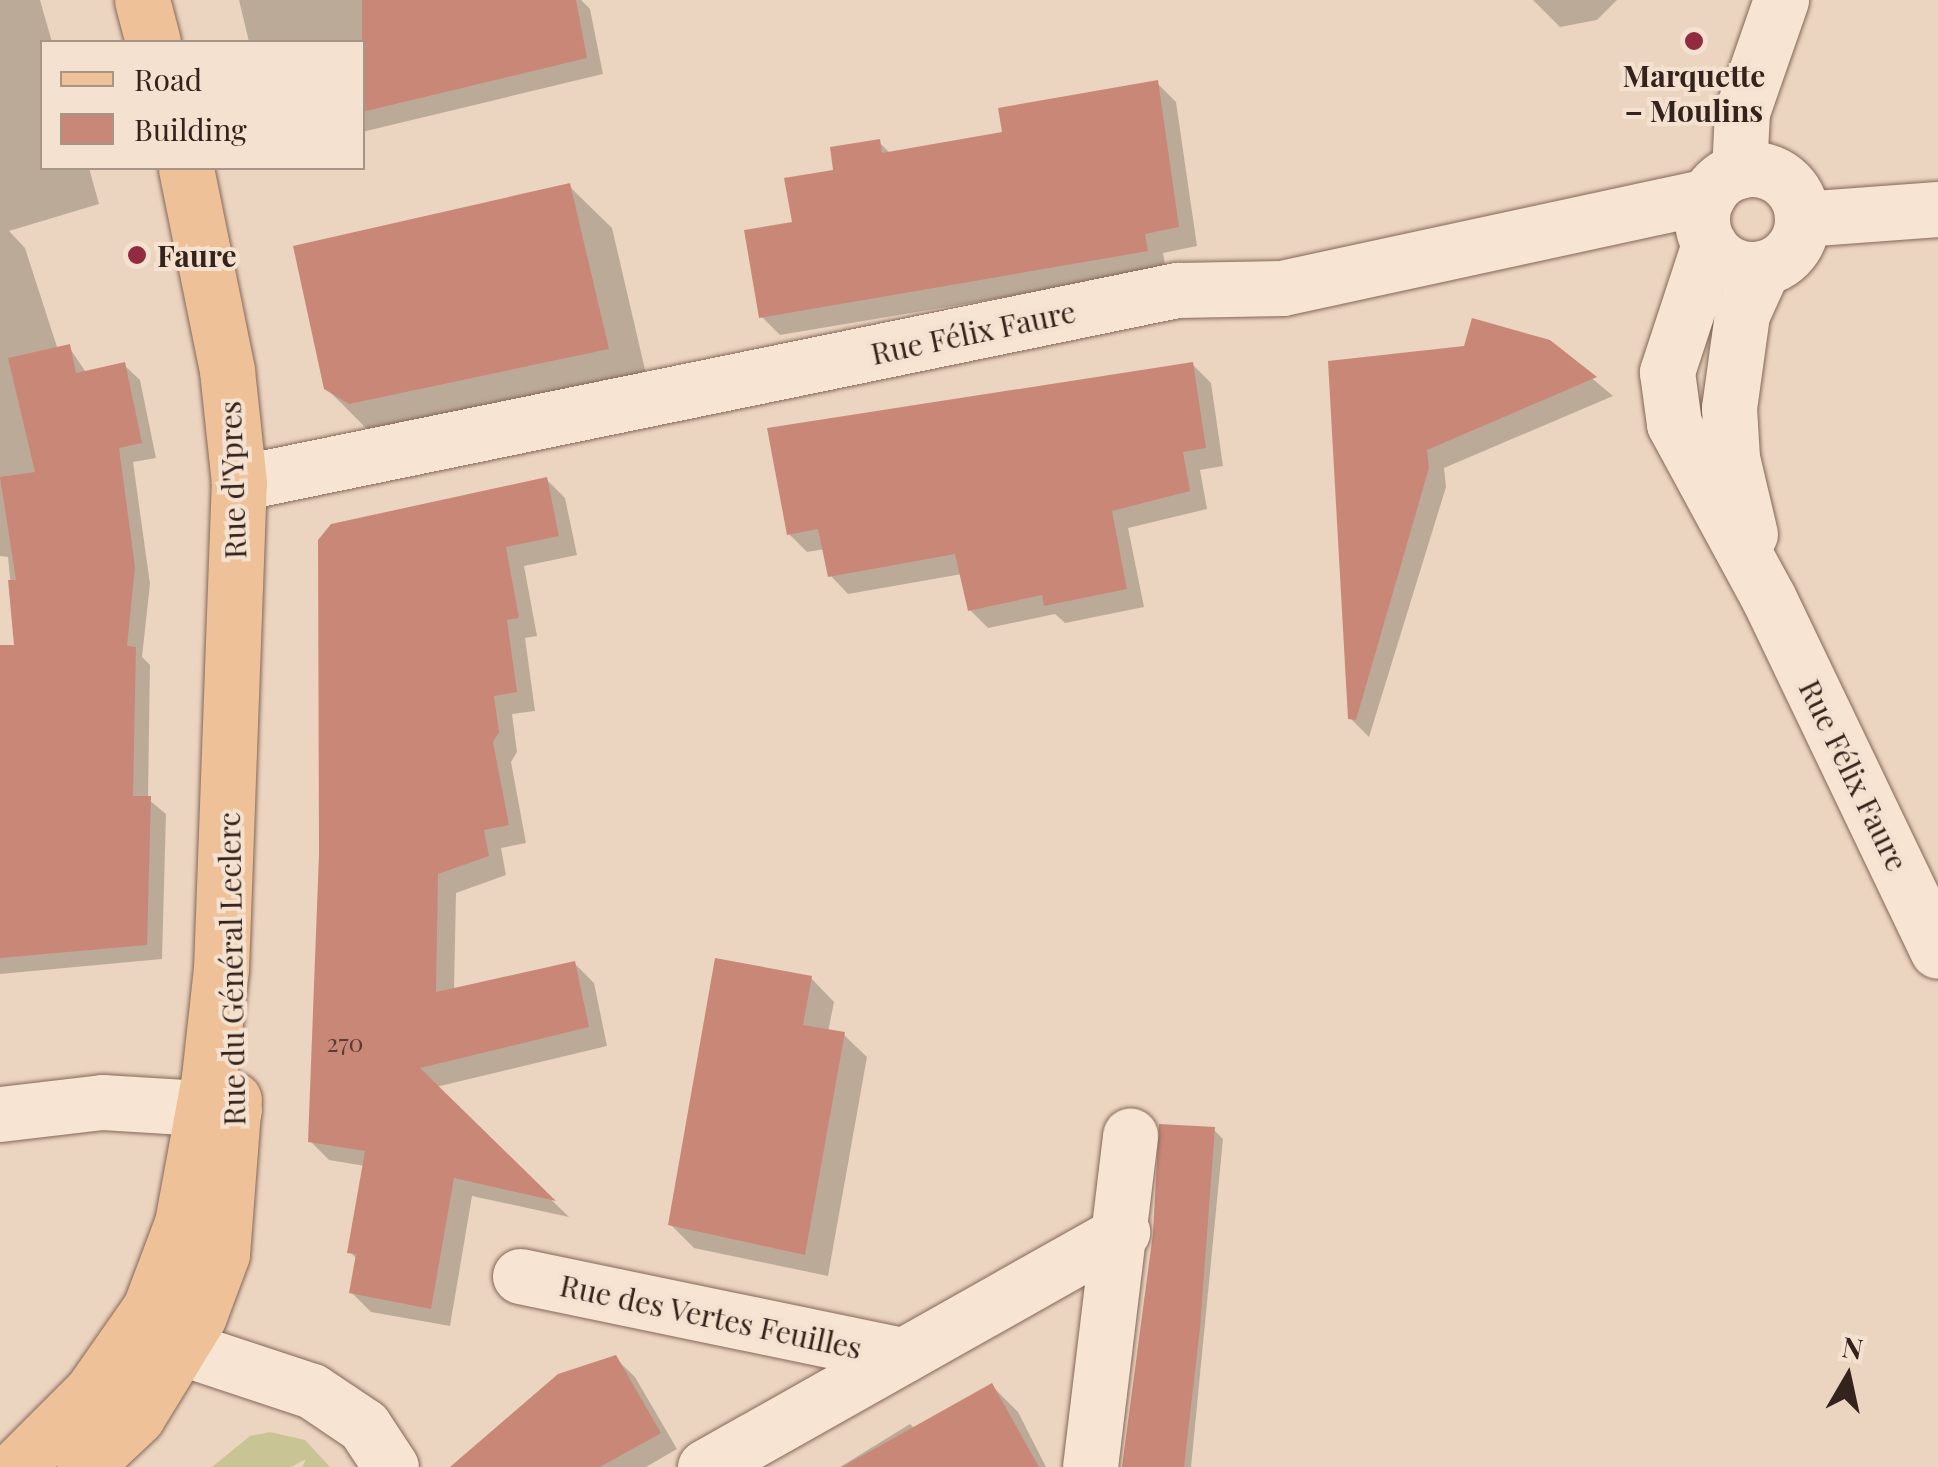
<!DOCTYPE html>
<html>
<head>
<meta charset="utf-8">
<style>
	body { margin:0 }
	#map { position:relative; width:1938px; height:1467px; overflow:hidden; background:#ecd5c0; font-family:"Playfair Display",serif }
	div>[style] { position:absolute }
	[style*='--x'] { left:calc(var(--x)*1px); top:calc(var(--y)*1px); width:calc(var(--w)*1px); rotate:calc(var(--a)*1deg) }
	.green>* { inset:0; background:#c9c494 }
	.shadow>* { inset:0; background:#0003 }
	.building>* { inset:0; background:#c98877 }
	.roads { filter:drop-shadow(0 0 2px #846759) drop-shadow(0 0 2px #846759) }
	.minor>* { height:55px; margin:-27.5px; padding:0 27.5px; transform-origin:27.5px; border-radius:27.5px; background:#f7e4d2 }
	.tertiary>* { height:55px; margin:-27.5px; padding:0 27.5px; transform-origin:27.5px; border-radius:27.5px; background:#f7e4d2 }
	.tertiary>.ring { margin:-27.5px; padding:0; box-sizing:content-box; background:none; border:55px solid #f7e4d2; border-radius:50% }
	.primary>* { height:55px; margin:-27.5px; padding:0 27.5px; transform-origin:27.5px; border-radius:27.5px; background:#efc198 }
	.dots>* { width:28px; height:28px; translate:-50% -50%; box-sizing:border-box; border:5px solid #f4e1cf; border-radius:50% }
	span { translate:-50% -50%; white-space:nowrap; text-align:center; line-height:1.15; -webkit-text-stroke:8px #f4e1cf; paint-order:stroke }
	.number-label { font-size:25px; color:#593c33 }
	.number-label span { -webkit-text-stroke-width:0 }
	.poi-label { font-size:30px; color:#34231c; font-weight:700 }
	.left { translate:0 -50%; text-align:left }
	.street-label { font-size:30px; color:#34231c }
	.legend { position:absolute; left:40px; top:40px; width:325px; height:130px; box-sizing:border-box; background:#f4e1cf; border:2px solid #a79587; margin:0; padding:12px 18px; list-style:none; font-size:30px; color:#34231c }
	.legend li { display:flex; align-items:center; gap:20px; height:50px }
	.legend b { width:50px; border:2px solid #a79587 }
	.north { position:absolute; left:1798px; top:1327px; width:100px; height:100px; -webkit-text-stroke:8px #f4e1cf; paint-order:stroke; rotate:9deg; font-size:28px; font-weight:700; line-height:40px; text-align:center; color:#34231c }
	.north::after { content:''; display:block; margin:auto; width:35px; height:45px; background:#34231c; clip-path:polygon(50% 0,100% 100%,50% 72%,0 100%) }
</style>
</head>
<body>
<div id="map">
	<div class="green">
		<div style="clip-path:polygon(270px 1432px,305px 1440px,330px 1467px,302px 1467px,306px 1459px,291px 1467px,212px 1467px,250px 1436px)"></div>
	</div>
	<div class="shadow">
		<div style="clip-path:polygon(0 0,40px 0,52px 42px,42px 42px,42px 168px,89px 168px,99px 204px,9px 231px,25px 248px,58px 350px,69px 347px,87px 374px,124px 365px,140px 380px,156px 458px,133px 462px,150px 584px,142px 657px,150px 665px,148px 799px,166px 814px,162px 959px,0 974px,0 648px,17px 648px,8px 557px,0 556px)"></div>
		<div style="clip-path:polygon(239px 0,581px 0,590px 9px,603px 74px,362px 132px,362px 42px,249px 42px)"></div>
		<div style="clip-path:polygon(1533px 0,1617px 0,1597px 20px,1560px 27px)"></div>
		<div style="clip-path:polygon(1157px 83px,1176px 102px,1197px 246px,1163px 253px,1166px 270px,780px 335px,761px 316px,795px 224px,836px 172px,879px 142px,891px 154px,1005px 134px)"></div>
		<div style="clip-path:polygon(569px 186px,612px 228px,650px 391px,369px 431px,326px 388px)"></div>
		<div style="clip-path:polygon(1549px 342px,1613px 396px,1444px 468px,1446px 487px,1369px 737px,1350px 718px,1330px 363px)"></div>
		<div style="clip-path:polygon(1193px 365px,1211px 383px,1223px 466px,1200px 470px,1207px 509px,1128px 528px,1144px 607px,1065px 623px,1055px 614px,988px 628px,970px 610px,962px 574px,848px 594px,830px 575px,825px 549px,807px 552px,789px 534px)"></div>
		<div style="clip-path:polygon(546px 479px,565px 498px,577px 555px,524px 566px,537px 636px,525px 638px,535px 711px,512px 714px,517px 752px,511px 762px,526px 843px,501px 848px,506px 875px,456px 893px,454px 990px,575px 964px,594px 983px,607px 1046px,436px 1087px,569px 1217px,472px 1196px,450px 1326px,371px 1312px,352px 1293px,358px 1260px,350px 1252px,365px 1166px,329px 1160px,310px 1141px,322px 854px)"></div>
		<div style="clip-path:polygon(811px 978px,834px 1002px,828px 1032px,843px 1034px,867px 1057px,828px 1276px,694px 1248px,670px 1224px)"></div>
		<div style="clip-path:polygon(1214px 1130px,1223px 1139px,1191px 1467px,1125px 1467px)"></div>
		<div style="clip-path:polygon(615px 1358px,635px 1377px,677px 1449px,646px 1467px,487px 1467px)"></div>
		<div style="clip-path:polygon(992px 1386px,1018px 1412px,1046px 1467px,840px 1467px,910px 1424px,915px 1429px)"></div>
	</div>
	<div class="building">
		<div style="clip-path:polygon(362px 0,576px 0,587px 58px,362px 112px)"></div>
		<div style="clip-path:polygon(1158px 80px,1179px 227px,1145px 234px,1148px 251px,759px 318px,744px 230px,792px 222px,784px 178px,833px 170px,830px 147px,880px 139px,882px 153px,1002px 132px,998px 108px)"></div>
		<div style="clip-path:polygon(570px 183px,609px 349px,349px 404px,324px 389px,293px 246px)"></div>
		<div style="clip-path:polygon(1472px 318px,1550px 340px,1597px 377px,1427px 450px,1429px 468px,1356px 720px,1348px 719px,1328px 361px,1464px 346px)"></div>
		<div style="clip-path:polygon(70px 344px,76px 373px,125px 362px,142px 443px,119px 448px,135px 567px,127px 646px,136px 647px,133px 796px,151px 796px,147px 945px,0 958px,0 645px,14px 645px,8px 580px,16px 580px,0 477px,35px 472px,8px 358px)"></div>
		<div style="clip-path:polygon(1193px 362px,1206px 448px,1183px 452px,1190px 491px,1112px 511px,1127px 589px,1044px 606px,1042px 595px,968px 611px,955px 554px,828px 577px,818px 529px,787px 535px,767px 428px)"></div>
		<div style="clip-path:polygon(547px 477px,559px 536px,506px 547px,519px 618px,507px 620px,517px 692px,494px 696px,499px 732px,493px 742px,509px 825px,484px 830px,489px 856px,438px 874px,436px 992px,575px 961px,589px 1027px,420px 1068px,556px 1201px,454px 1178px,431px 1309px,349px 1293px,356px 1254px,347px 1253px,365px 1151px,308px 1142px,319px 854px,318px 540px,331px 524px)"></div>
		<div style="clip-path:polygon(715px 958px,812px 976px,803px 1025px,845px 1032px,805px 1255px,668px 1225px)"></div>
		<div style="clip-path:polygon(1159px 1124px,1215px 1127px,1200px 1328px,1184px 1467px,1122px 1467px,1153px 1233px)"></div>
		<div style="clip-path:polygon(616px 1355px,661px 1433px,600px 1467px,450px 1467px,558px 1374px)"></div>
		<div style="clip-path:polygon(992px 1383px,1039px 1467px,842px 1467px)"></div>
	</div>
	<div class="roads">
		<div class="minor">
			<div style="--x:1802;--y:219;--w:136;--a:-4.2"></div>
			<div style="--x:239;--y:483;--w:958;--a:-11.63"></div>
			<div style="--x:1177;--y:290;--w:105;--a:-1.1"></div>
			<div style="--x:1282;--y:288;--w:436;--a:-12.2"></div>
			<div style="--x:0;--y:1114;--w:103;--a:-6.7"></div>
			<div style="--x:102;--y:1102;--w:132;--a:3.5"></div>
			<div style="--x:520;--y:1276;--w:391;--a:11.7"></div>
			<div style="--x:137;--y:1333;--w:184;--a:18.3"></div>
			<div style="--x:312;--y:1391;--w:63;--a:33.9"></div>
			<div style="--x:364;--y:1426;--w:49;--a:56.6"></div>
			<div style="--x:705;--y:1467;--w:479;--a:-29.4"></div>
			<div style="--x:1090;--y:1467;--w:334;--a:-83.1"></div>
		</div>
		<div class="tertiary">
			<div class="ring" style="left:1702px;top:169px;width:45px;height:45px"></div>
			<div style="--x:1739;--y:171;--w:59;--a:-87.1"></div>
			<div style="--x:1742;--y:112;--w:119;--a:-70.8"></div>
			<div style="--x:1709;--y:244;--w:135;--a:108.2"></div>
			<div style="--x:1667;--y:372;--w:52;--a:82.3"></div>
			<div style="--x:1674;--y:424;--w:199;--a:61.5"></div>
			<div style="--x:1769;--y:599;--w:390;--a:64.4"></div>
			<div style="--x:1750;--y:534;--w:78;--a:-103.3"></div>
			<div style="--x:1732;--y:458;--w:50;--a:-93.4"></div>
			<div style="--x:1729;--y:408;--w:95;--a:-82.1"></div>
			<div style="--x:1742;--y:314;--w:51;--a:-65.5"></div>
		</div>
		<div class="primary">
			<div style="--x:142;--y:0;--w:43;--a:75.3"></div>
			<div style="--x:16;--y:1467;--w:107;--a:-45"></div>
			<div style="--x:92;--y:1391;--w:101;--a:-55.1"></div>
			<div style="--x:150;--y:1308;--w:91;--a:-69.4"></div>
			<div style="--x:182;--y:1223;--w:148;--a:-79.5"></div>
			<div style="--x:209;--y:1077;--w:109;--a:-83.7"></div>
			<div style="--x:221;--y:969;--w:486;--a:-87.9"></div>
			<div style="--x:239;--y:483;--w:114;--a:-96.1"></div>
			<div style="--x:227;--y:370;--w:206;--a:-101.5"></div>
			<div style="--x:84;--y:1467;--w:73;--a:-43.3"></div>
			<div style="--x:137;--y:1417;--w:119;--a:-58.5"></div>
			<div style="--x:199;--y:1316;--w:66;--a:-69.6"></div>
			<div style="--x:222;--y:1254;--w:155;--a:-85.6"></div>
		</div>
	</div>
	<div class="dots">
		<div style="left:1694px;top:41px;background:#912b41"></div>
		<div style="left:137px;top:255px;background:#912b41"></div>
	</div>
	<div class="number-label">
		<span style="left:345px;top:1042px">270</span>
	</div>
	<div class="poi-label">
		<span style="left:1694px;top:92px">Marquette<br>– Moulins</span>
		<span class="left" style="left:157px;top:255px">Faure</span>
	</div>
	<div class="street-label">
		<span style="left:973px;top:332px;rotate:-12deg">Rue Félix Faure</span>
		<span style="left:232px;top:480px;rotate:-92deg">Rue d'Ypres</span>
		<span style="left:1854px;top:775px;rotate:64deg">Rue Félix Faure</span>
		<span style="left:231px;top:969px;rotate:-91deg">Rue du Général Leclerc</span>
		<span style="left:711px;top:1316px;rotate:12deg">Rue des Vertes Feuilles</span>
	</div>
	<ul class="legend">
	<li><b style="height:12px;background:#efc198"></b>Road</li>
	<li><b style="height:28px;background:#c98877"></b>Building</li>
	</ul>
	<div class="north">N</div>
</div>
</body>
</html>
